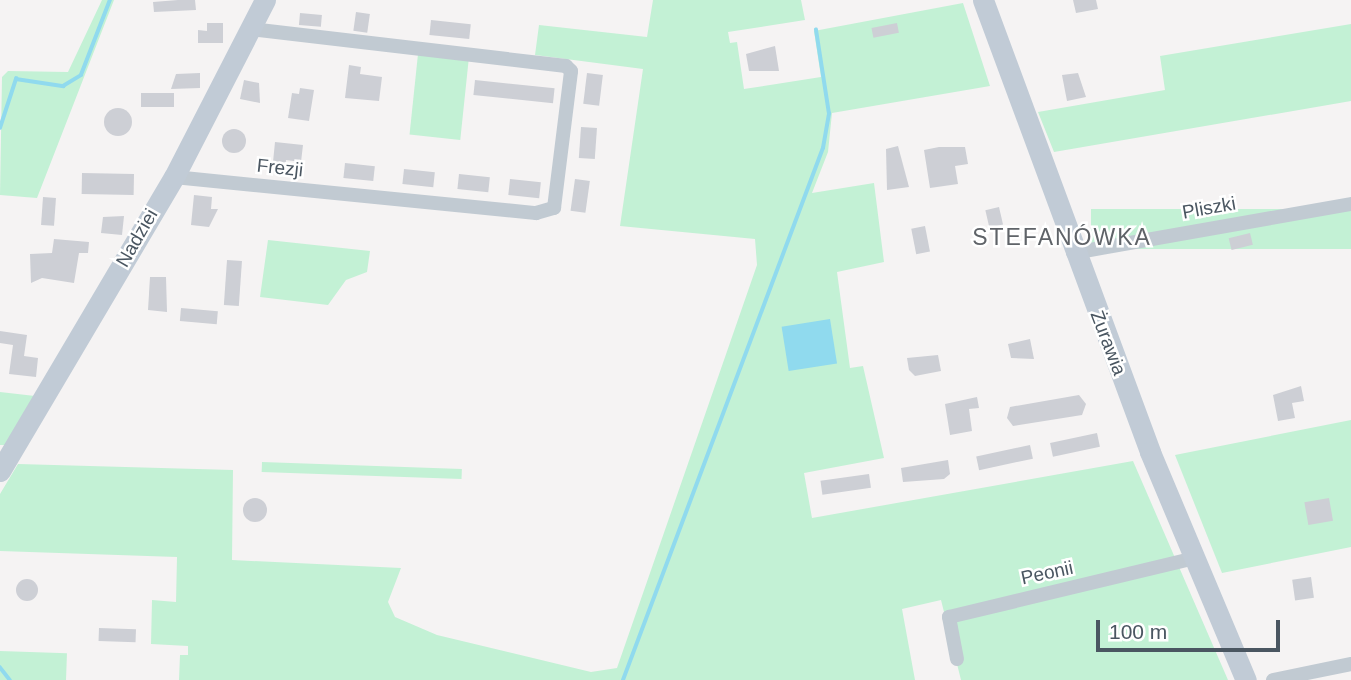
<!DOCTYPE html>
<html>
<head>
<meta charset="utf-8">
<style>
	body { margin:0 }
	#map { position:relative; width:1351px; height:680px; overflow:hidden; background:#f5f3f3; font-family:Helvetica,sans-serif }
	div>[style] { position:absolute }
	[style*='--x'] { left:calc(var(--x)*1px); top:calc(var(--y)*1px); width:calc(var(--w)*1px); rotate:calc(var(--a)*1deg) }
	.green>* { inset:0; background:#c3f1d5; transform-origin:0 0 }
	.water>* { inset:0; background:#90daee; transform-origin:0 0 }
	.stream>* { height:3.5px; margin:-1.75px; padding:0 1.75px; transform-origin:1.75px; border-radius:1.75px; background:#90daee }
	.building>* { inset:0; background:#cdcfd5; transform-origin:0 0 }
	.round { border-radius:50% }
	.street>* { height:14px; margin:-7px; padding:0 7px; transform-origin:7px; border-radius:7px; background:#c1cad2 }
	.secondary>* { height:21px; margin:-10.5px; padding:0 10.5px; transform-origin:10.5px; border-radius:10.5px; background:#c1cbd6 }
	span { translate:-50% -50%; white-space:nowrap; text-align:center; line-height:1.15; -webkit-text-stroke:5px #fff; paint-order:stroke }
	.street-label { font-size:19px; color:#4a5661 }
	.quarter-label { font-size:23px; color:#5f6368; letter-spacing:2px }
	.scale { position:absolute; left:1096px; top:620px; width:184px; height:32px; box-sizing:border-box; border:4px solid #4a5661; border-top:0; padding-left:9px; font-size:21px; line-height:24px; white-space:nowrap; color:#4a5661; -webkit-text-stroke:5px #fff; paint-order:stroke }
</style>
</head>
<body>
<div id="map">
	<div class="green">
		<div style="clip-path:polygon(102px 0,114px 0,37px 198px,0 195px,2px 77px,8px 71px,68px 72px)"></div>
		<div style="clip-path:polygon(653px 0,801px 0,805px 20px,728px 32px,730px 43px,737px 42px,744px 89px,821px 77px,814px 31px,963px 3px,990px 86px,832px 113px,828px 152px,812px 193px,874px 183px,884px 262px,837px 272px,850px 368px,863px 366px,884px 458px,804px 473px,812px 518px,1133px 461px,1228px 680px,961px 680px,941px 600px,902px 609px,915px 680px,179px 680px,180px 655px,188px 655px,188px 646px,151px 644px,152px 600px,176px 602px,177px 557px,0 551px,0 494px,18px 464px,233px 470px,232px 560px,401px 568px,388px 602px,395px 617px,437px 635px,591px 672px,617px 668px,757px 265px,755px 239px,620px 226px,643px 69px,535px 55px,539px 25px,647px 37px)"></div>
		<div style="clip-path:polygon(1351px 24px,1351px 101px,1054px 152px,1038px 112px,1165px 90px,1160px 56px)"></div>
		<div style="left:418px;top:54px;width:51px;height:81px;rotate:6deg"></div>
		<div style="left:1351px;top:209px;width:40px;height:260px;rotate:90deg"></div>
		<div style="clip-path:polygon(268px 240px,370px 251px,367px 272px,346px 280px,328px 305px,260px 297px)"></div>
		<div style="clip-path:polygon(0 392px,35px 396px,6px 445px,0 445px)"></div>
		<div style="clip-path:polygon(1351px 420px,1351px 547px,1222px 573px,1175px 455px)"></div>
		<div style="left:262px;top:462px;width:200px;height:10px;rotate:2deg"></div>
		<div style="left:0;top:651px;width:67px;height:29px;rotate:2deg"></div>
	</div>
	<div class="water">
		<div style="left:830px;top:319px;width:45px;height:49px;rotate:81deg"></div>
	</div>
	<div class="stream">
		<div style="--x:0;--y:128;--w:52;--a:-71.9"></div>
		<div style="--x:16;--y:79;--w:48;--a:8.5"></div>
		<div style="--x:63;--y:86;--w:21;--a:-31"></div>
		<div style="--x:81;--y:75;--w:80;--a:-68.9"></div>
		<div style="--x:0;--y:667;--w:16;--a:52"></div>
		<div style="--x:623;--y:680;--w:568;--a:-69.4"></div>
		<div style="--x:823;--y:148;--w:35;--a:-80"></div>
		<div style="--x:829;--y:114;--w:85;--a:-98.8"></div>
	</div>
	<div class="building">
		<div style="clip-path:polygon(178px 0,195px 0,196px 10px,154px 12px,153px 2px)"></div>
		<div style="clip-path:polygon(1073px 0,1096px 0,1098px 9px,1076px 13px)"></div>
		<div style="left:356px;top:12px;width:14px;height:19px;rotate:8deg"></div>
		<div style="left:300px;top:13px;width:22px;height:12px;rotate:5deg"></div>
		<div style="left:431px;top:20px;width:40px;height:15px;rotate:6deg"></div>
		<div style="clip-path:polygon(207px 23px,223px 23px,223px 43px,198px 43px,198px 30px,207px 31px)"></div>
		<div style="left:897px;top:23px;width:10px;height:26px;rotate:79deg"></div>
		<div style="clip-path:polygon(775px 46px,779px 71px,749px 71px,746px 54px)"></div>
		<div style="clip-path:polygon(349px 65px,361px 67px,360px 74px,382px 77px,379px 101px,345px 98px)"></div>
		<div style="clip-path:polygon(200px 73px,200px 88px,171px 89px,176px 74px)"></div>
		<div style="left:587px;top:73px;width:16px;height:31px;rotate:7deg"></div>
		<div style="clip-path:polygon(1078px 73px,1086px 97px,1067px 101px,1062px 75px)"></div>
		<div style="clip-path:polygon(244px 80px,259px 83px,260px 103px,240px 99px)"></div>
		<div style="left:475px;top:80px;width:80px;height:15px;rotate:6deg"></div>
		<div style="clip-path:polygon(300px 88px,314px 90px,309px 121px,288px 118px,292px 93px,299px 94px)"></div>
		<div style="left:174px;top:93px;width:14px;height:33px;rotate:90deg"></div>
		<div class="round" style="left:104px;top:108px;width:28px;height:28px"></div>
		<div style="left:581px;top:127px;width:16px;height:31px;rotate:4deg"></div>
		<div class="round" style="left:222px;top:129px;width:24px;height:24px"></div>
		<div style="clip-path:polygon(275px 142px,303px 145px,301px 162px,286px 160px,285px 173px,272px 172px)"></div>
		<div style="clip-path:polygon(898px 146px,909px 187px,887px 190px,886px 149px)"></div>
		<div style="clip-path:polygon(939px 147px,965px 147px,968px 164px,955px 166px,958px 184px,930px 188px,924px 150px)"></div>
		<div style="left:345px;top:163px;width:30px;height:15px;rotate:6deg"></div>
		<div style="left:404px;top:169px;width:31px;height:15px;rotate:6deg"></div>
		<div style="left:82px;top:173px;width:52px;height:21px;rotate:1deg"></div>
		<div style="left:459px;top:174px;width:31px;height:15px;rotate:6deg"></div>
		<div style="left:510px;top:179px;width:31px;height:16px;rotate:6deg"></div>
		<div style="left:575px;top:179px;width:15px;height:32px;rotate:8deg"></div>
		<div style="clip-path:polygon(194px 195px,212px 197px,211px 209px,218px 209px,209px 227px,191px 225px)"></div>
		<div style="left:43px;top:197px;width:13px;height:28px;rotate:4deg"></div>
		<div style="left:999px;top:207px;width:18px;height:14px;rotate:77deg"></div>
		<div style="clip-path:polygon(124px 216px,122px 235px,101px 233px,103px 217px)"></div>
		<div style="left:925px;top:226px;width:26px;height:14px;rotate:79deg"></div>
		<div style="left:1250px;top:233px;width:12px;height:22px;rotate:76deg"></div>
		<div style="clip-path:polygon(54px 239px,89px 242px,88px 253px,79px 253px,74px 283px,42px 278px,31px 283px,30px 254px,52px 253px)"></div>
		<div style="left:227px;top:260px;width:15px;height:45px;rotate:4deg"></div>
		<div style="clip-path:polygon(150px 277px,166px 277px,167px 312px,148px 310px)"></div>
		<div style="left:181px;top:308px;width:37px;height:13px;rotate:5deg"></div>
		<div style="clip-path:polygon(0 331px,27px 335px,24px 356px,38px 358px,36px 377px,9px 374px,13px 345px,0 343px)"></div>
		<div style="clip-path:polygon(1030px 339px,1034px 359px,1011px 358px,1008px 344px)"></div>
		<div style="clip-path:polygon(938px 355px,941px 371px,915px 376px,909px 370px,907px 358px)"></div>
		<div style="clip-path:polygon(1301px 386px,1304px 401px,1292px 403px,1295px 418px,1278px 421px,1273px 395px)"></div>
		<div style="clip-path:polygon(1079px 395px,1086px 404px,1082px 415px,1013px 426px,1007px 418px,1010px 407px)"></div>
		<div style="clip-path:polygon(977px 397px,979px 408px,969px 409px,972px 431px,950px 435px,945px 404px)"></div>
		<div style="left:1097px;top:433px;width:14px;height:48px;rotate:78deg"></div>
		<div style="left:1030px;top:445px;width:14px;height:55px;rotate:78deg"></div>
		<div style="clip-path:polygon(948px 460px,950px 474px,944px 479px,903px 482px,901px 468px)"></div>
		<div style="left:869px;top:474px;width:14px;height:49px;rotate:82deg"></div>
		<div class="round" style="left:243px;top:498px;width:24px;height:24px"></div>
		<div style="left:1329px;top:498px;width:23px;height:25px;rotate:80deg"></div>
		<div style="left:1311px;top:577px;width:21px;height:19px;rotate:82deg"></div>
		<div class="round" style="left:16px;top:579px;width:22px;height:22px"></div>
		<div style="left:99px;top:628px;width:37px;height:13px;rotate:2deg"></div>
	</div>
	<div class="street">
		<div style="--x:174;--y:177;--w:364;--a:5.7"></div>
		<div style="--x:536;--y:213;--w:19;--a:-16"></div>
		<div style="--x:554;--y:208;--w:138;--a:-82.9"></div>
		<div style="--x:571;--y:71;--w:7;--a:-135"></div>
		<div style="--x:566;--y:66;--w:317;--a:-173.3"></div>
		<div style="--x:1073;--y:253;--w:282;--a:-10"></div>
		<div style="--x:957;--y:659;--w:43;--a:-100.8"></div>
		<div style="--x:949;--y:617;--w:253;--a:-13.5"></div>
		<div style="--x:1273;--y:680;--w:80;--a:-11.6"></div>
	</div>
	<div class="secondary">
		<div style="--x:983;--y:0;--w:482;--a:69.7"></div>
		<div style="--x:1150;--y:452;--w:247;--a:67.2"></div>
		<div style="--x:0;--y:471;--w:342;--a:-59.4"></div>
		<div style="--x:174;--y:177;--w:199;--a:-62.8"></div>
	</div>
	<div class="street-label">
		<span style="left:280px;top:168px;rotate:6deg">Frezji</span>
		<span style="left:1209px;top:208px;rotate:-10deg">Pliszki</span>
		<span style="left:137px;top:238px;rotate:-60deg">Nadziei</span>
		<span style="left:1108px;top:343px;rotate:69deg">Żurawia</span>
		<span style="left:1047px;top:573px;rotate:-12deg">Peonii</span>
	</div>
	<div class="quarter-label">
		<span style="left:1062px;top:237px">STEFANÓWKA</span>
	</div>
	<div class="scale">100 m</div>
</div>
</body>
</html>
